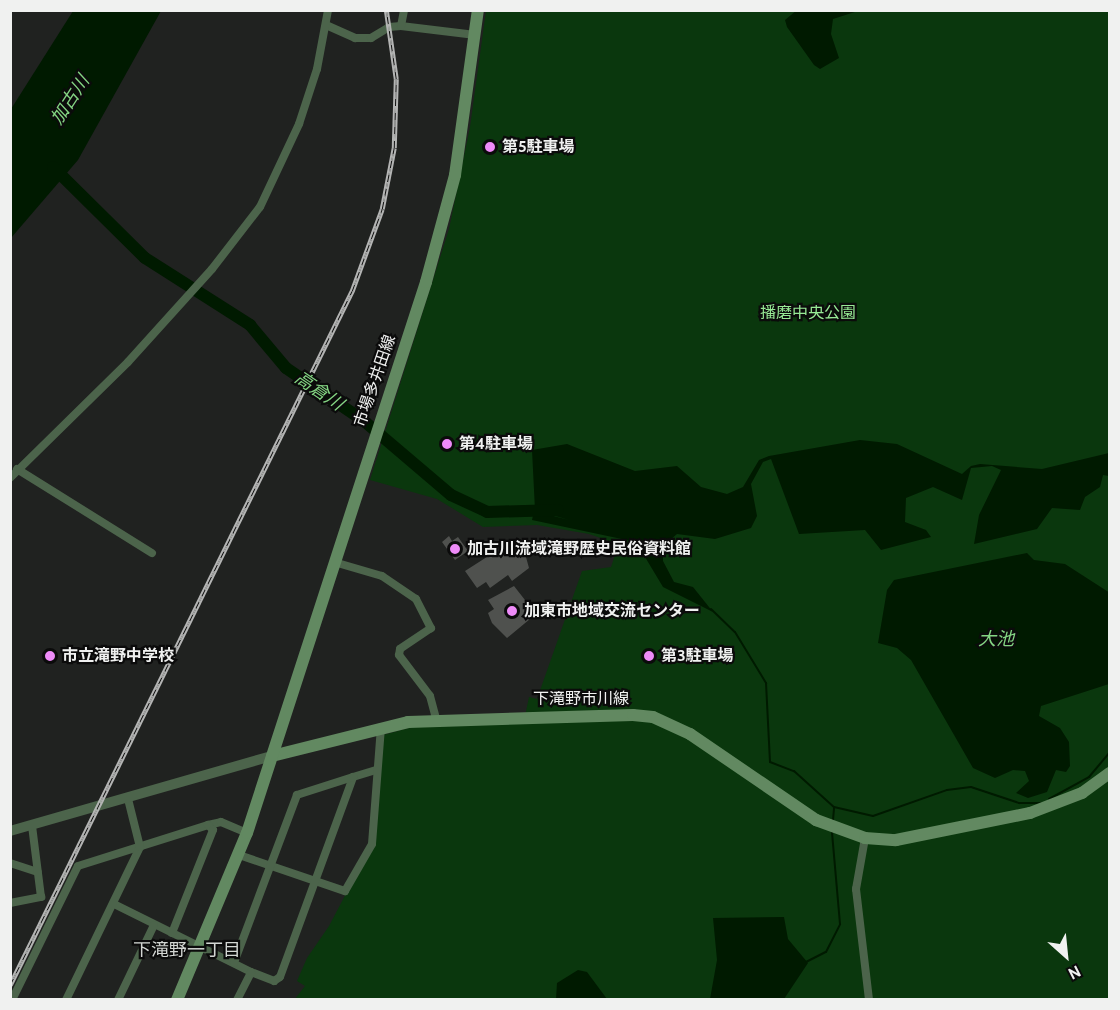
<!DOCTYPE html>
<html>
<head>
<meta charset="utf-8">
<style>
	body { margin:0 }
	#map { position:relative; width:1120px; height:1010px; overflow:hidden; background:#202220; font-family:Cabin,"Noto Sans JP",sans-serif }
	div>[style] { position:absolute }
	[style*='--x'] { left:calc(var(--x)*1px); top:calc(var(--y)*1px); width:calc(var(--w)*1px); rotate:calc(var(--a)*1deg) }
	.green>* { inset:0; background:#0a370d }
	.water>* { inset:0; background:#001a00 }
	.stream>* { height:2px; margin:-1px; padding:0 1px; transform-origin:1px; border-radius:1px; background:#001a00 }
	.river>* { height:12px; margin:-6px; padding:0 6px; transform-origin:6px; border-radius:6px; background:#001a00 }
	.building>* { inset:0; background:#4f514e }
	.minor>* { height:8px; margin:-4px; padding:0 4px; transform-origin:4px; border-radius:4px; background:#4c644b }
	.tertiary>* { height:10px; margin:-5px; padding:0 5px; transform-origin:5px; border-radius:5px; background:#4c644b }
	.secondary>* { height:12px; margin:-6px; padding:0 6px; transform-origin:6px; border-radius:6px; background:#628961 }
	.rail>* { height:4.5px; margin-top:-2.25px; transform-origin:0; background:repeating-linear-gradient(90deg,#0b0b0b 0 7px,#b4b5b4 0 14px); box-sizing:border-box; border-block:2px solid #b4b5b4 }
	.dots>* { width:16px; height:16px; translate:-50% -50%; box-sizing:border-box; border:3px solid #0b0b0b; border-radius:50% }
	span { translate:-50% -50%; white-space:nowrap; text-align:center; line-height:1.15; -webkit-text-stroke:4.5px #0b0b0b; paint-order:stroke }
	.poi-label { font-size:16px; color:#f0f1f0; font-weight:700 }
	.left { translate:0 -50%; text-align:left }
	.park-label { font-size:16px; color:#97e995 }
	.street-label { font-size:16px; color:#f0f1f0 }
	.water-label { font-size:18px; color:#84d583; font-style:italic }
	.neighbourhood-label { font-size:18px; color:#d3d6d3 }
	.frame { position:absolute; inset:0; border:12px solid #f0f1f0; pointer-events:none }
	.north { position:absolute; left:1036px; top:926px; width:60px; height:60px; -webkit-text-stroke:4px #0b0b0b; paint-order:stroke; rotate:153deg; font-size:16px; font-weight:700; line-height:24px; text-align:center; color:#f0f1f0 }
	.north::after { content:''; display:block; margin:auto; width:21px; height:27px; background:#f0f1f0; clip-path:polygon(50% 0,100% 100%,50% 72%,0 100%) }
</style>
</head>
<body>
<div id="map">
	<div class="green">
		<div style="clip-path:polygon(486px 11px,1109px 11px,1109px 999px,294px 1000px,305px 986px,297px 981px,307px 958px,329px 926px,372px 844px,383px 735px,427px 723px,525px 716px,529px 697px,537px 699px,582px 571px,611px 567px,617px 549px,615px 543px,589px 534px,537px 525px,483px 527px,437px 499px,370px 480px,449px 229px,470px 127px)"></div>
	</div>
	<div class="water">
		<div style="clip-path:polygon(797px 10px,858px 11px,833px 19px,831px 34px,839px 58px,820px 69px,814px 65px,787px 27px,785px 20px)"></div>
		<div style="clip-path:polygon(73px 11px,161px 11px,78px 160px,11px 238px,11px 109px)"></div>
		<div style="clip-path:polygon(860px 440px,897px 444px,962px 474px,971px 466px,980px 464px,1042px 469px,1109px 453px,1109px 476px,1103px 475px,1100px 487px,1085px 497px,1080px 510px,1052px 508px,1037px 529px,974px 544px,979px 515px,1001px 470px,992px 466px,971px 468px,962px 500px,933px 487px,906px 498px,905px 522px,926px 530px,931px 537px,881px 550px,865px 530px,799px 534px,771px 459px,763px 462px,751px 484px,757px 516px,751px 528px,715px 539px,677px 534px,663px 546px,663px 561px,674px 582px,693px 587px,713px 612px,663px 587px,636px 542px,532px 520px,534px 511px,569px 520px,535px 510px,532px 450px,567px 444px,635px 471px,677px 466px,701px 487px,727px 494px,743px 487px,759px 460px,769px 456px)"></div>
		<div style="clip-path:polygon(1027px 553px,1034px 560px,1065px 564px,1110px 593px,1109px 684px,1041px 706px,1039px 716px,1060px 728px,1069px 742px,1070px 766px,1066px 772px,1056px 770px,1047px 792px,1028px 798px,1016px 793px,1029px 781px,1025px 771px,1013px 770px,995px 778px,973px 768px,911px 660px,897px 648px,878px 643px,887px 590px,894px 580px)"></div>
		<div style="clip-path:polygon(784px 917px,788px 939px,808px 963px,784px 999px,710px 999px,717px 960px,713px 918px)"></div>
		<div style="clip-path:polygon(578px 970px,587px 972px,607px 999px,556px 999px,557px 983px)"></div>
	</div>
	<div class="stream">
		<div style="--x:711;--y:609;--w:33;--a:44"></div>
		<div style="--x:735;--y:632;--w:60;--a:58.7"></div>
		<div style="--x:766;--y:683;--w:79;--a:87.1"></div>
		<div style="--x:770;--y:762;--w:26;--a:21"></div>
		<div style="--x:794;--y:771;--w:54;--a:42"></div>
		<div style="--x:834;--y:807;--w:40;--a:13"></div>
		<div style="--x:873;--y:816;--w:78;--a:-19.4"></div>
		<div style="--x:947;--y:790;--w:24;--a:-7"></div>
		<div style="--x:971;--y:787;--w:51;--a:18.4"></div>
		<div style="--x:1019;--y:803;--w:22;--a:0"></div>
		<div style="--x:1049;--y:799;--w:46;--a:-28.8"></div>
		<div style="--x:1089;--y:777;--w:33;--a:-50"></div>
		<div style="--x:833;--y:820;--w:12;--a:-85"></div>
		<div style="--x:806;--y:962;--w:22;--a:-27"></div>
		<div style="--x:826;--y:952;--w:31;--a:-63"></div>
		<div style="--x:840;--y:924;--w:92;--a:-95"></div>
	</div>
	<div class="river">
		<div style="--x:53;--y:167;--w:129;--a:44.7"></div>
		<div style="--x:145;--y:258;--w:125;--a:32.5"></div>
		<div style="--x:250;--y:325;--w:56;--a:50.1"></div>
		<div style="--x:286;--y:368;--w:94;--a:34.2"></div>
		<div style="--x:364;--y:421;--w:114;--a:40.4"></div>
		<div style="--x:451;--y:495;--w:40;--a:25"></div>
		<div style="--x:487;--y:512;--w:71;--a:-1.6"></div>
	</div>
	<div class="building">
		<div style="clip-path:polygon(449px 536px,452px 541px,458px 537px,468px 551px,455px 560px,442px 542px)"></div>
		<div style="clip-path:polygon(504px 546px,526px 557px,529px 568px,512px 581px,508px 575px,490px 588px,486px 582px,477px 588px,465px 571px)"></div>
		<div style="clip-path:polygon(514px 586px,536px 614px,507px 638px,492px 623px,488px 613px,494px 609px,488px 600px)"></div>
	</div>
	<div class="minor">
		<div style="--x:326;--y:25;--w:32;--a:24"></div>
		<div style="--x:355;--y:38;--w:16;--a:0"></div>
		<div style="--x:371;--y:38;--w:21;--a:-31"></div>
		<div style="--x:389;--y:27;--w:12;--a:-5"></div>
		<div style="--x:401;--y:26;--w:75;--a:6.9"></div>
		<div style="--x:401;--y:26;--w:16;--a:-79"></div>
		<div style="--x:17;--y:469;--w:159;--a:31.9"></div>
		<div style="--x:10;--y:478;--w:165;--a:-44.5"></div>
		<div style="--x:128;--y:362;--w:125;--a:-47.9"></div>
		<div style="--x:212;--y:269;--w:78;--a:-52.3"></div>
		<div style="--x:260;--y:207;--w:92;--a:-64.8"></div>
		<div style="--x:299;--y:124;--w:58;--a:-71.9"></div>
		<div style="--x:317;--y:69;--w:60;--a:-79.4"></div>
		<div style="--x:334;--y:562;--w:50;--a:16.3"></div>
		<div style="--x:382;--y:576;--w:41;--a:34.1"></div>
		<div style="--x:416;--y:599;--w:33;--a:63"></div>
		<div style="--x:431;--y:628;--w:37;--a:146"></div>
		<div style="--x:400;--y:649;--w:6;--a:99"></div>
		<div style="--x:399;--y:655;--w:51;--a:52.9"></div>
		<div style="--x:430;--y:696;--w:23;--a:75"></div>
		<div style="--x:353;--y:777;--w:24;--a:-17"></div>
		<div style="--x:208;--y:825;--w:13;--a:-13"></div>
		<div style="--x:221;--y:822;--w:28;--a:23"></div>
		<div style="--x:865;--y:838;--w:52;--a:100"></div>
		<div style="--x:856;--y:889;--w:112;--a:83.3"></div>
		<div style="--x:239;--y:855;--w:112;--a:18.8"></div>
		<div style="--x:345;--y:891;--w:54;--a:-60.1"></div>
		<div style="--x:372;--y:844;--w:117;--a:-85.6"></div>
		<div style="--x:10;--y:863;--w:29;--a:18"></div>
		<div style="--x:10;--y:903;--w:32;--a:-11"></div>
		<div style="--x:41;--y:897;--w:72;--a:-97.2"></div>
		<div style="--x:114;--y:904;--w:153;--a:26.4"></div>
		<div style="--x:251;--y:972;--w:25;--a:21"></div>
		<div style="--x:274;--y:981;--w:7;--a:-34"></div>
		<div style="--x:280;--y:977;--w:213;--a:-69.9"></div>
		<div style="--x:353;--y:777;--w:59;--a:162.2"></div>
		<div style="--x:297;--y:795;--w:179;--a:110.6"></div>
		<div style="--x:12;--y:1000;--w:149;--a:-63.8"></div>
		<div style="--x:78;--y:866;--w:136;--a:-17.5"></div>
		<div style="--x:208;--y:825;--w:7;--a:45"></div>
		<div style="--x:213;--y:830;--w:111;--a:111.7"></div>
		<div style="--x:66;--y:1000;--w:170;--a:-64.2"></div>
		<div style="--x:140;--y:847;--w:49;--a:-104"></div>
		<div style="--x:118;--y:1000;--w:83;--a:-64.4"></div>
		<div style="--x:237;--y:1000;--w:31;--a:-63"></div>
	</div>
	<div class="tertiary">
		<div style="--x:10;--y:831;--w:273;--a:-16"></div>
	</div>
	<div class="secondary">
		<div style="--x:272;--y:756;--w:140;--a:-14"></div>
		<div style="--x:408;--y:722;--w:225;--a:-1.8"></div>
		<div style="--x:633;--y:715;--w:20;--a:6"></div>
		<div style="--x:653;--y:717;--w:41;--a:24.7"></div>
		<div style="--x:690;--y:734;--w:153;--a:34.3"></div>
		<div style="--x:816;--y:820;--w:52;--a:20.2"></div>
		<div style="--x:865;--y:838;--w:31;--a:4"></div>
		<div style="--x:896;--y:840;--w:137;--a:-11.4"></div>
		<div style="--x:1030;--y:813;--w:56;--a:-21"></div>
		<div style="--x:1082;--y:793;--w:34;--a:-36"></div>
		<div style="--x:177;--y:1000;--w:181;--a:-67.3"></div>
		<div style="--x:247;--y:833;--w:579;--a:-72"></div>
		<div style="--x:426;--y:282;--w:111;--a:-74.8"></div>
		<div style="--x:455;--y:175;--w:167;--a:-82.1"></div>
	</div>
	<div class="rail">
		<div style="--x:10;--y:985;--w:774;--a:-63.77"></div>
		<div style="--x:352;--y:291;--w:87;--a:-69.9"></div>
		<div style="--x:382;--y:209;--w:62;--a:-78.9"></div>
		<div style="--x:394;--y:148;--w:69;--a:-88.3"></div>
		<div style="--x:396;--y:79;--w:70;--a:-98.2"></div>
	</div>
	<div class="dots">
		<div style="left:490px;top:147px;background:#ee8bf8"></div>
		<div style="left:447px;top:444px;background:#ee8bf8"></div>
		<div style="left:455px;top:549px;background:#ee8bf8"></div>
		<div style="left:512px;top:611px;background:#ee8bf8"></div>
		<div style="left:50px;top:656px;background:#ee8bf8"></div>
		<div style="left:649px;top:656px;background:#ee8bf8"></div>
	</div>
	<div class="poi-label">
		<span class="left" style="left:502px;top:147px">第5駐車場</span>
		<span class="left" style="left:459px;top:444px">第4駐車場</span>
		<span class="left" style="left:467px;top:549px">加古川流域滝野歴史民俗資料館</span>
		<span class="left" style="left:524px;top:611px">加東市地域交流センター</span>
		<span class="left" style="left:62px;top:656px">市立滝野中学校</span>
		<span class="left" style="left:661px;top:656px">第3駐車場</span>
	</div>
	<div class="park-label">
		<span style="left:808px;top:313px">播磨中央公園</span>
	</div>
	<div class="street-label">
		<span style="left:375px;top:381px;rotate:-71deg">市場多井田線</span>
		<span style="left:581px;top:699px">下滝野市川線</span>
	</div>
	<div class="water-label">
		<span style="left:70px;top:100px;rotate:-57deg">加古川</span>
		<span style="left:319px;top:391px;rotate:34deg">高倉川</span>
		<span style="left:996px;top:639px">大池</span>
	</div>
	<div class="neighbourhood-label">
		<span style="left:187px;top:950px">下滝野一丁目</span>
	</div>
	<div class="frame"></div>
	<div class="north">N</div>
</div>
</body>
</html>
